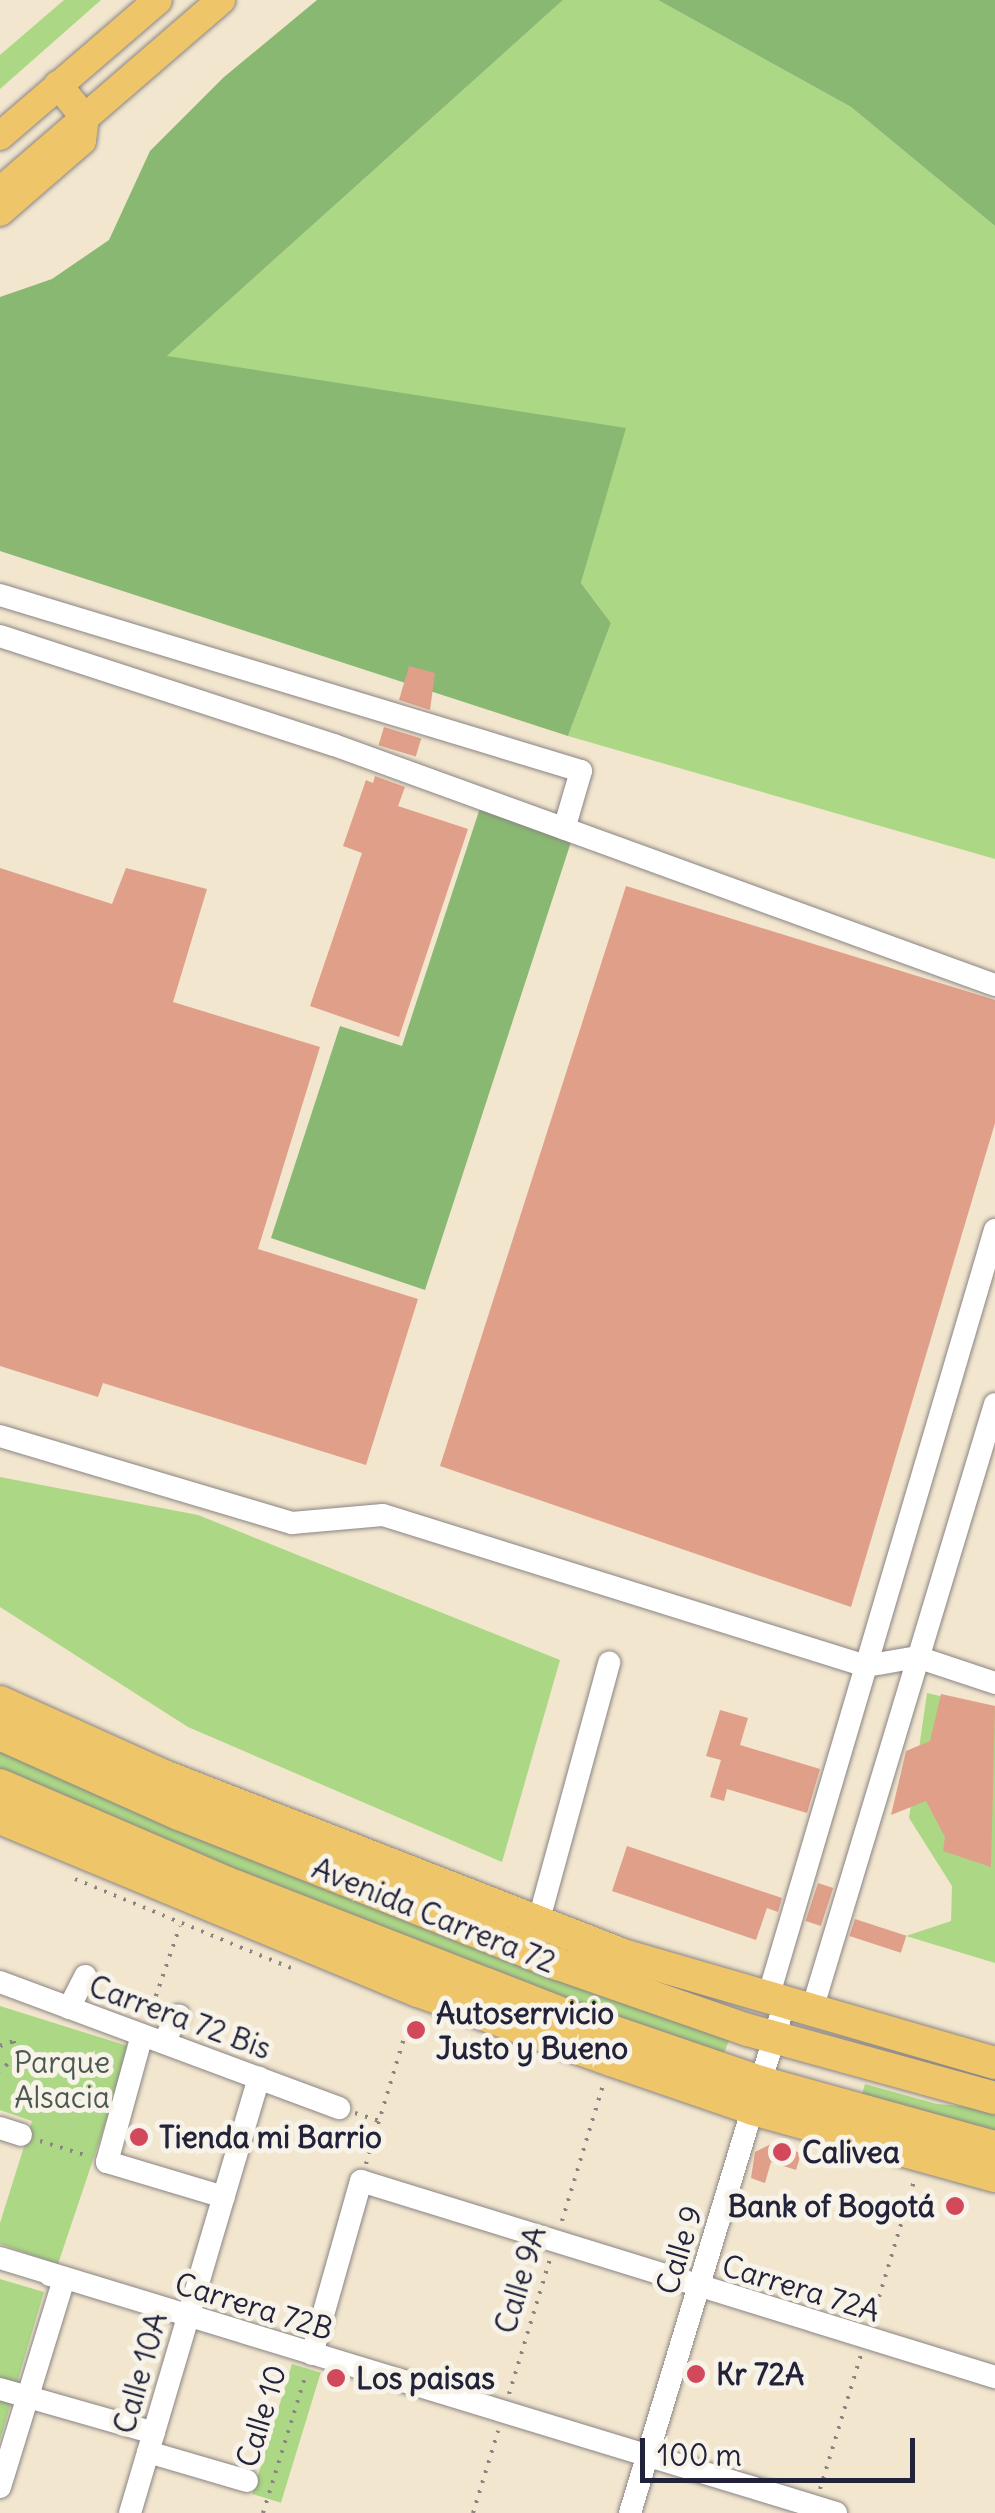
<!DOCTYPE html>
<html>
<head>
<meta charset="utf-8">
<style>
	body { margin:0 }
	#map { position:relative; width:995px; height:2513px; overflow:hidden; background:#f2e6ce; font-family:Delius,sans-serif }
	div>[style] { position:absolute }
	[style*='--x'] { left:calc(var(--x)*1px); top:calc(var(--y)*1px); width:calc(var(--w)*1px); rotate:calc(var(--a)*1deg) }
	.green>* { inset:0; background:#acd885; transform-origin:0 0 }
	.forest>* { inset:0; background:#89b872 }
	.building>* { inset:0; background:#e09f89; transform-origin:0 0 }
	.path>* { height:4px; margin-top:-2px; transform-origin:0; background:repeating-linear-gradient(90deg,#8a8484 0 2.5px,transparent 0 10.5px) }
	.roads { filter:drop-shadow(0 0 2px #8a8484) drop-shadow(0 0 2px #8a8484) }
	.minor>* { height:22px; margin:-11px; padding:0 11px; transform-origin:11px; border-radius:11px; background:#fff }
	.major>* { height:28px; margin:-14px; padding:0 14px; transform-origin:14px; border-radius:14px; background:#eec569 }
	.highway>* { height:32px; margin:-16px; padding:0 16px; transform-origin:16px; border-radius:16px; background:#eec569 }
	.dots>* { width:28px; height:28px; translate:-50% -50%; box-sizing:border-box; border:5px solid #f7f3e8; border-radius:50% }
	span { translate:-50% -50%; white-space:nowrap; text-align:center; line-height:1.15; -webkit-text-stroke:10px #f7f3e8; paint-order:stroke }
	.street-label { font-size:30px; color:#22223b }
	.poi-label { font-size:30px; color:#22223b; font-weight:700 }
	.left { translate:0 -50%; text-align:left }
	.right { translate:-100% -50%; text-align:right }
	.park-label { font-size:30px; color:#4b5951 }
	.scale { position:absolute; left:640px; top:2438px; width:275px; height:45px; box-sizing:border-box; border:5px solid #22223b; border-top:0; padding-left:12px; font-size:30px; line-height:35px; white-space:nowrap; color:#22223b; -webkit-text-stroke:8px #f7f3e8; paint-order:stroke }
</style>
</head>
<body>
<div id="map">
	<div class="green">
		<div style="clip-path:polygon(64px 0,101px 0,0 89px,0 55px)"></div>
		<div style="clip-path:polygon(563px 0,658px 0,851px 107px,995px 226px,995px 859px,568px 736px,611px 623px,581px 583px,625px 429px,166px 357px)"></div>
		<div style="clip-path:polygon(0 1477px,198px 1515px,560px 1660px,502px 1862px,188px 1727px,0 1607px)"></div>
		<div style="clip-path:polygon(927px 1693px,995px 1709px,995px 1963px,906px 1936px,951px 1921px,952px 1886px,909px 1818px)"></div>
		<div style="left:0;top:1744px;width:787px;height:31px;rotate:22deg"></div>
		<div style="clip-path:polygon(0 2006px,131px 2047px,58px 2264px,0 2244px,0 2223px,32px 2121px,0 2110px)"></div>
		<div style="clip-path:polygon(865px 2084px,937px 2104px,995px 2109px,995px 2138px,860px 2101px)"></div>
		<div style="clip-path:polygon(0 2279px,44px 2292px,0 2440px)"></div>
		<div style="left:292px;top:2364px;width:30px;height:136px;rotate:17deg"></div>
	</div>
	<div class="forest">
		<div style="clip-path:polygon(317px 0,563px 0,167px 356px,626px 428px,581px 583px,611px 623px,568px 736px,0 551px,0 297px,52px 279px,109px 240px,150px 151px,224px 77px)"></div>
		<div style="clip-path:polygon(658px 0,995px 0,995px 226px,851px 107px)"></div>
		<div style="clip-path:polygon(480px 808px,572px 839px,425px 1290px,271px 1238px,340px 1026px,402px 1046px)"></div>
	</div>
	<div class="building">
		<div style="clip-path:polygon(409px 666px,435px 673px,430px 710px,399px 700px)"></div>
		<div style="left:384px;top:727px;width:39px;height:19px;rotate:17deg"></div>
		<div style="clip-path:polygon(375px 776px,405px 787px,398px 806px,468px 829px,399px 1037px,310px 1006px,362px 853px,343px 846px,366px 780px,373px 783px)"></div>
		<div style="clip-path:polygon(0 868px,112px 904px,126px 868px,207px 889px,173px 1002px,320px 1047px,258px 1249px,418px 1299px,366px 1465px,103px 1383px,98px 1397px,0 1366px)"></div>
		<div style="clip-path:polygon(626px 886px,995px 1000px,995px 1123px,851px 1607px,440px 1466px)"></div>
		<div style="clip-path:polygon(941px 1694px,995px 1706px,991px 1867px,943px 1851px,945px 1837px,926px 1801px,891px 1815px,906px 1751px,930px 1741px)"></div>
		<div style="clip-path:polygon(720px 1710px,748px 1718px,740px 1745px,820px 1769px,807px 1813px,727px 1789px,724px 1801px,710px 1797px,721px 1760px,706px 1756px)"></div>
		<div style="clip-path:polygon(627px 1846px,782px 1898px,778px 1912px,767px 1908px,756px 1940px,612px 1891px)"></div>
		<div style="left:818px;top:1883px;width:16px;height:40px;rotate:18deg"></div>
		<div style="left:855px;top:1919px;width:54px;height:18px;rotate:18deg"></div>
		<div style="clip-path:polygon(777px 2141px,801px 2154px,796px 2170px,771px 2162px,765px 2183px,751px 2178px,755px 2152px)"></div>
	</div>
	<div class="path">
		<div style="--x:75;--y:1879;--w:236;--a:22.4"></div>
		<div style="--x:149;--y:2016;--w:95;--a:-71"></div>
		<div style="--x:0;--y:2046;--w:15;--a:-20"></div>
		<div style="--x:14;--y:2041;--w:16;--a:86"></div>
		<div style="--x:15;--y:2057;--w:21;--a:137"></div>
		<div style="--x:355;--y:2113;--w:25;--a:18"></div>
		<div style="--x:40;--y:2141;--w:50;--a:17.4"></div>
		<div style="--x:366;--y:2164;--w:156;--a:-73.2"></div>
		<div style="--x:562;--y:2221;--w:145;--a:-73.2"></div>
		<div style="--x:873;--y:2317;--w:145;--a:-73.2"></div>
		<div style="--x:509;--y:2394;--w:141;--a:-73.1"></div>
		<div style="--x:820;--y:2489;--w:140;--a:-73"></div>
		<div style="--x:263;--y:2513;--w:145;--a:-72.8"></div>
		<div style="--x:473;--y:2513;--w:86;--a:-73"></div>
	</div>
	<div class="roads">
		<div class="minor">
			<div style="--x:0;--y:595;--w:607;--a:16.85"></div>
			<div style="--x:581;--y:771;--w:60;--a:106.3"></div>
			<div style="--x:0;--y:636;--w:351;--a:18.1"></div>
			<div style="--x:334;--y:745;--w:703;--a:19.96"></div>
			<div style="--x:0;--y:1436;--w:305;--a:16.6"></div>
			<div style="--x:292;--y:1523;--w:91;--a:-5"></div>
			<div style="--x:383;--y:1515;--w:506;--a:17.36"></div>
			<div style="--x:866;--y:1666;--w:52;--a:-10"></div>
			<div style="--x:917;--y:1657;--w:82;--a:18.4"></div>
			<div style="--x:538;--y:1923;--w:270;--a:-74.7"></div>
			<div style="--x:0;--y:1982;--w:362;--a:20.4"></div>
			<div style="--x:767;--y:2001;--w:804;--a:-73.53"></div>
			<div style="--x:69;--y:2008;--w:36;--a:-63"></div>
			<div style="--x:811;--y:2013;--w:636;--a:-73.19"></div>
			<div style="--x:142;--y:2035;--w:132;--a:105.4"></div>
			<div style="--x:107;--y:2162;--w:122;--a:16.7"></div>
			<div style="--x:163;--y:2042;--w:31;--a:-59"></div>
			<div style="--x:0;--y:2128;--w:22;--a:18"></div>
			<div style="--x:0;--y:2258;--w:874;--a:16.96"></div>
			<div style="--x:312;--y:2354;--w:180;--a:-74.2"></div>
			<div style="--x:361;--y:2181;--w:664;--a:17.18"></div>
			<div style="--x:0;--y:2389;--w:160;--a:15.9"></div>
			<div style="--x:148;--y:2452;--w:103;--a:16.3"></div>
			<div style="--x:0;--y:2487;--w:218;--a:-72.9"></div>
			<div style="--x:64;--y:2279;--w:15;--a:-164"></div>
			<div style="--x:130;--y:2513;--w:454;--a:-73.5"></div>
			<div style="--x:630;--y:2513;--w:531;--a:-73.14"></div>
		</div>
		<div class="major">
			<div style="--x:0;--y:136;--w:208;--a:-40.7"></div>
			<div style="--x:0;--y:191;--w:292;--a:-40.8"></div>
			<div style="--x:0;--y:212;--w:108;--a:-40.9"></div>
			<div style="--x:82;--y:141;--w:23;--a:-83"></div>
			<div style="--x:85;--y:118;--w:43;--a:-129.3"></div>
		</div>
		<div class="highway">
			<div style="--x:0;--y:1702;--w:180;--a:24.3"></div>
			<div style="--x:164;--y:1776;--w:493;--a:21.3"></div>
			<div style="--x:623;--y:1955;--w:387;--a:16.2"></div>
			<div style="--x:0;--y:1734;--w:196;--a:24.1"></div>
			<div style="--x:179;--y:1814;--w:408;--a:21.6"></div>
			<div style="--x:558;--y:1964;--w:201;--a:19.2"></div>
			<div style="--x:748;--y:2030;--w:256;--a:15.4"></div>
			<div style="--x:0;--y:1785;--w:256;--a:23.3"></div>
			<div style="--x:235;--y:1886;--w:372;--a:21.3"></div>
			<div style="--x:582;--y:2021;--w:188;--a:18.9"></div>
			<div style="--x:760;--y:2082;--w:244;--a:15.5"></div>
			<div style="--x:0;--y:1818;--w:452;--a:22.5"></div>
			<div style="--x:418;--y:1991;--w:205;--a:19.7"></div>
			<div style="--x:611;--y:2060;--w:150;--a:19"></div>
			<div style="--x:753;--y:2109;--w:251;--a:15.5"></div>
		</div>
	</div>
	<div class="dots">
		<div style="left:416px;top:2030px;background:#d1495b"></div>
		<div style="left:139px;top:2137px;background:#d1495b"></div>
		<div style="left:782px;top:2152px;background:#d1495b"></div>
		<div style="left:955px;top:2206px;background:#d1495b"></div>
		<div style="left:696px;top:2374px;background:#d1495b"></div>
		<div style="left:336px;top:2378px;background:#d1495b"></div>
	</div>
	<div class="street-label">
		<span style="left:434px;top:1915px;rotate:22deg">Avenida Carrera 72</span>
		<span style="left:180px;top:2017px;rotate:20deg">Carrera 72 Bis</span>
		<span style="left:679px;top:2250px;rotate:-73deg">Calle 9</span>
		<span style="left:520px;top:2280px;rotate:-73deg">Calle 9A</span>
		<span style="left:801px;top:2288px;rotate:17deg">Carrera 72A</span>
		<span style="left:254px;top:2306px;rotate:17deg">Carrera 72B</span>
		<span style="left:140px;top:2373px;rotate:-74deg">Calle 10A</span>
		<span style="left:261px;top:2416px;rotate:-73deg">Calle 10</span>
	</div>
	<div class="poi-label">
		<span class="left" style="left:436px;top:2030px">Autoserrvicio<br>Justo y Bueno</span>
		<span class="left" style="left:159px;top:2137px">Tienda mi Barrio</span>
		<span class="left" style="left:802px;top:2152px">Calivea</span>
		<span class="right" style="left:935px;top:2206px">Bank of Bogotá</span>
		<span class="left" style="left:716px;top:2374px">Kr 72A</span>
		<span class="left" style="left:356px;top:2378px">Los paisas</span>
	</div>
	<div class="park-label">
		<span style="left:62px;top:2079px">Parque<br>Alsacia</span>
	</div>
	<div class="scale">100 m</div>
</div>
</body>
</html>
